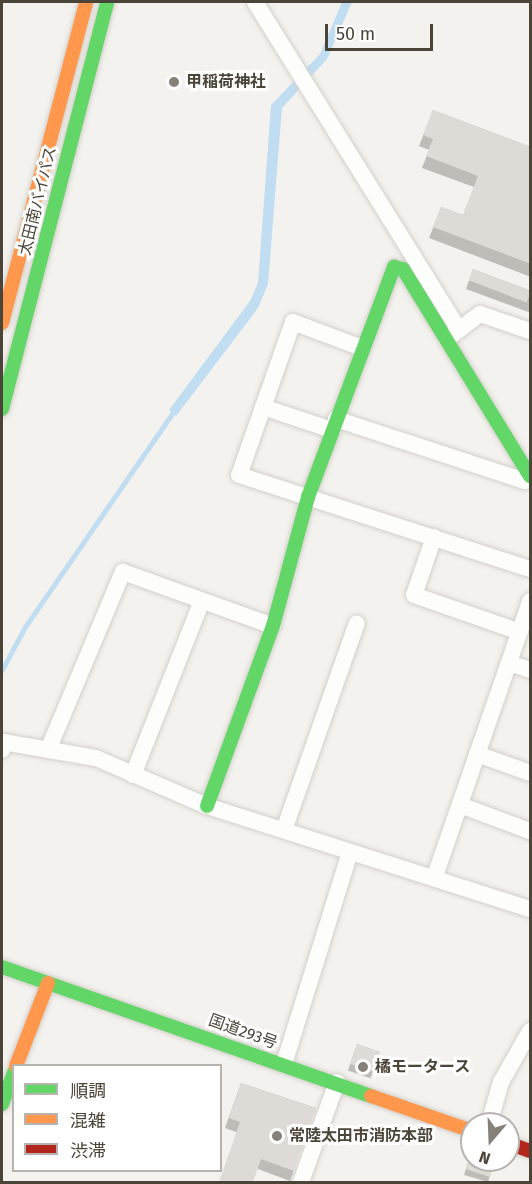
<!DOCTYPE html>
<html>
<head>
<meta charset="utf-8">
<style>
	body { margin:0 }
	#map { position:relative; width:532px; height:1184px; overflow:hidden; background:#f4f2ee; font-family:"Fira Sans","Noto Sans JP",sans-serif }
	div>[style] { position:absolute }
	[style*='--x'] { left:calc(var(--x)*1px); top:calc(var(--y)*1px); width:calc(var(--w)*1px); rotate:calc(var(--a)*1deg) }
	.water>* { inset:0; background:#c0ddf1 }
	.stream>* { height:4.5px; margin:-2.25px; padding:0 2.25px; transform-origin:2.25px; border-radius:2.25px; background:#c0ddf1 }
	.roads { filter:drop-shadow(0 0 2px #d2d0cb) drop-shadow(0 0 2px #d2d0cb) }
	.street>* { height:16px; margin:-8px; padding:0 8px; transform-origin:8px; border-radius:8px; background:#fdfdfc }
	.fast>* { height:14px; margin:-7px; padding:0 7px; transform-origin:7px; border-radius:7px; background:#63d668 }
	.slow>* { height:14px; margin:-7px; padding:0 7px; transform-origin:7px; border-radius:7px; background:#ff974d }
	.jam>* { height:14px; margin:-7px; padding:0 7px; transform-origin:7px; border-radius:7px; background:#b3261e }
	.wall>* { inset:0; background:#bfbcb8; transform-origin:0 0 }
	.building>* { inset:0; background:#dedbd6; transform-origin:0 0 }
	.dots>* { width:16px; height:16px; translate:-50% -50%; box-sizing:border-box; border:3px solid #fff; border-radius:50% }
	span { translate:-50% -50%; white-space:nowrap; text-align:center; line-height:1.15; -webkit-text-stroke:6px #fff; paint-order:stroke }
	.poi-label { font-size:16px; color:#4b4439; font-weight:700 }
	.left { translate:0 -50%; text-align:left }
	.street-label { font-size:16px; color:#4b4439 }
	.frame { position:absolute; inset:0; border:3px solid #4b4439; pointer-events:none }
	.legend { position:absolute; left:12px; top:1064px; width:210px; height:108px; box-sizing:border-box; background:#fff; border:2px solid #b7b4b0; margin:0; padding:8px 10px; list-style:none; font-size:18px; color:#4b4439 }
	.legend li { display:flex; align-items:center; gap:12px; height:30px }
	.legend b { width:30px; border:2px solid #b7b4b0 }
	.north { position:absolute; left:460px; top:1112px; width:60px; height:60px; box-sizing:border-box; background:#fff; border:2px solid #b7b4b0; border-radius:50%; rotate:199deg; font-size:16px; font-weight:700; line-height:24px; text-align:center; color:#4b4439 }
	.north::after { content:''; display:block; margin:auto; width:21px; height:27px; background:#868178; clip-path:polygon(50% 0,100% 100%,50% 72%,0 100%) }
	.scale { position:absolute; left:325px; top:24px; width:108px; height:27px; box-sizing:border-box; border:3px solid #4b4439; border-top:0; padding-left:8px; font-size:18px; line-height:21px; white-space:nowrap; color:#4b4439; -webkit-text-stroke:4px #fff; paint-order:stroke }
</style>
</head>
<body>
<div id="map">
	<div class="water">
		<div style="clip-path:polygon(342px 2px,352px 2px,327px 59px,282px 108px,268px 284px,258px 308px,176px 416px,169px 410px,250px 301px,258px 283px,271px 105px,320px 54px)"></div>
	</div>
	<div class="stream">
		<div style="--x:2;--y:670;--w:49;--a:-61.9"></div>
		<div style="--x:25;--y:627;--w:266;--a:-55.4"></div>
	</div>
	<div class="roads">
		<div class="street">
			<div style="--x:255;--y:2;--w:386;--a:58.1"></div>
			<div style="--x:452;--y:335;--w:35;--a:-37"></div>
			<div style="--x:480;--y:314;--w:53;--a:18.8"></div>
			<div style="--x:362;--y:348;--w:74;--a:-159.4"></div>
			<div style="--x:293;--y:322;--w:162;--a:109.4"></div>
			<div style="--x:239;--y:475;--w:306;--a:17.9"></div>
			<div style="--x:263;--y:407;--w:73;--a:18.4"></div>
			<div style="--x:336;--y:419;--w:199;--a:18.2"></div>
			<div style="--x:525;--y:481;--w:7;--a:-45"></div>
			<div style="--x:434;--y:537;--w:61;--a:109"></div>
			<div style="--x:414;--y:595;--w:112;--a:19.2"></div>
			<div style="--x:509;--y:663;--w:22;--a:18"></div>
			<div style="--x:2;--y:750;--w:8;--a:-83"></div>
			<div style="--x:3;--y:742;--w:94;--a:9.8"></div>
			<div style="--x:96;--y:758;--w:121;--a:23.4"></div>
			<div style="--x:207;--y:806;--w:339;--a:17.7"></div>
			<div style="--x:48;--y:750;--w:193;--a:-67.2"></div>
			<div style="--x:123;--y:572;--w:159;--a:19.8"></div>
			<div style="--x:477;--y:754;--w:56;--a:19.7"></div>
			<div style="--x:133;--y:775;--w:187;--a:-68.4"></div>
			<div style="--x:460;--y:805;--w:75;--a:20.4"></div>
			<div style="--x:284;--y:830;--w:219;--a:-70.6"></div>
			<div style="--x:435;--y:876;--w:291;--a:-70.9"></div>
			<div style="--x:284;--y:1064;--w:222;--a:-72.7"></div>
			<div style="--x:489;--y:1124;--w:44;--a:-74.1"></div>
			<div style="--x:501;--y:1082;--w:59;--a:-60.4"></div>
			<div style="--x:301;--y:1182;--w:106;--a:-70.2"></div>
		</div>
		<div class="fast">
			<div style="--x:2;--y:409;--w:420;--a:-75.5"></div>
			<div style="--x:207;--y:806;--w:192;--a:-69.9"></div>
			<div style="--x:273;--y:626;--w:134;--a:-74.8"></div>
			<div style="--x:308;--y:497;--w:246;--a:-69.5"></div>
			<div style="--x:394;--y:267;--w:9;--a:13"></div>
			<div style="--x:403;--y:269;--w:243;--a:58.5"></div>
			<div style="--x:2;--y:967;--w:391;--a:19.3"></div>
			<div style="--x:2;--y:1104;--w:34;--a:-69"></div>
		</div>
		<div class="slow">
			<div style="--x:2;--y:323;--w:332;--a:-75.3"></div>
			<div style="--x:16;--y:1066;--w:89;--a:-68.9"></div>
			<div style="--x:371;--y:1096;--w:107;--a:19.1"></div>
		</div>
		<div class="jam">
			<div style="--x:508;--y:1143;--w:23;--a:20"></div>
		</div>
	</div>
	<div class="wall">
		<div style="clip-path:polygon(433px 110px,531px 147px,531px 277px,429px 238px,441px 207px,463px 215px,474px 187px,422px 168px,429px 150px,419px 146px)"></div>
		<div style="clip-path:polygon(473px 269px,531px 291px,531px 313px,466px 289px)"></div>
		<div style="left:357px;top:1044px;width:24px;height:28px;rotate:19deg"></div>
		<div style="clip-path:polygon(241px 1083px,316px 1108px,290px 1181px,258px 1169px,236px 1132px,225px 1128px)"></div>
		<div style="clip-path:polygon(472px 1149px,495px 1160px,488px 1182px,464px 1175px)"></div>
	</div>
	<div class="building">
		<div style="clip-path:polygon(433px 110px,531px 147px,531px 264px,433px 227px,441px 207px,463px 215px,478px 176px,426px 156px,433px 139px,423px 135px)"></div>
		<div style="left:473px;top:269px;width:62px;height:12px;rotate:21deg"></div>
		<div style="left:357px;top:1044px;width:24px;height:21px;rotate:19deg"></div>
		<div style="clip-path:polygon(241px 1083px,316px 1108px,294px 1171px,261px 1159px,253px 1182px,219px 1182px,240px 1122px,229px 1118px)"></div>
		<div style="clip-path:polygon(472px 1150px,472px 1160px,495px 1160px,490px 1177px,466px 1169px)"></div>
	</div>
	<div class="dots">
		<div style="left:174px;top:82px;background:#868178"></div>
		<div style="left:363px;top:1067px;background:#868178"></div>
		<div style="left:277px;top:1136px;background:#868178"></div>
	</div>
	<div class="poi-label">
		<span class="left" style="left:186px;top:82px">甲稲荷神社</span>
		<span class="left" style="left:375px;top:1067px">橘モータース</span>
		<span class="left" style="left:289px;top:1136px">常陸太田市消防本部</span>
	</div>
	<div class="street-label">
		<span style="left:38px;top:201px;rotate:-76deg">太田南バイパス</span>
		<span style="left:243px;top:1032px;rotate:20deg">国道293号</span>
	</div>
	<div class="frame"></div>
	<ul class="legend">
	<li><b style="height:8px;background:#63d668"></b>順調</li>
	<li><b style="height:8px;background:#ff974d"></b>混雑</li>
	<li><b style="height:8px;background:#b3261e"></b>渋滞</li>
	</ul>
	<div class="north">N</div>
	<div class="scale">50 m</div>
</div>
</body>
</html>
